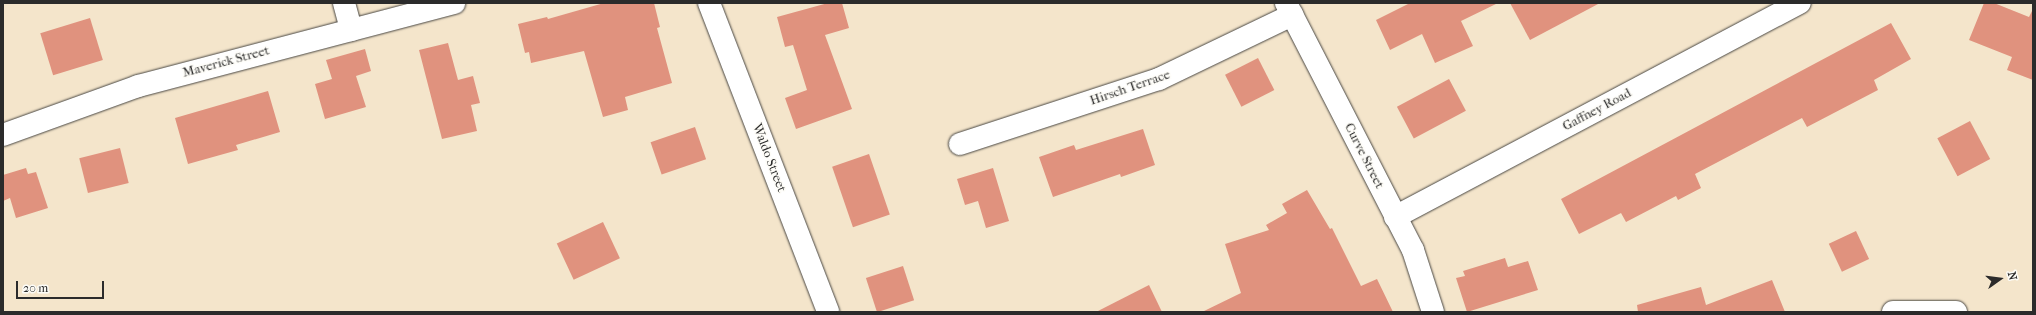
<!DOCTYPE html>
<html>
<head>
<meta charset="utf-8">
<style>
	body { margin:0 }
	#map { position:relative; width:2036px; height:315px; overflow:hidden; background:#f4e5cb; font-family:"IM FELL French Canon",serif }
	div>[style] { position:absolute }
	[style*='--x'] { left:calc(var(--x)*1px); top:calc(var(--y)*1px); width:calc(var(--w)*1px); rotate:calc(var(--a)*1deg) }
	.building>* { inset:0; background:#e0927e; transform-origin:0 0 }
	.roads { filter:drop-shadow(0 0 1px #494743) drop-shadow(0 0 1px #494743) }
	.minor>* { height:22px; margin:-11px; padding:0 11px; transform-origin:11px; border-radius:11px; background:#fff }
	span { translate:-50% -50%; white-space:nowrap; text-align:center; line-height:1.15; -webkit-text-stroke:3px #fdfcf7; paint-order:stroke }
	.street-label { font-size:13px; color:#2b2b2b }
	.frame { position:absolute; inset:0; border:4px solid #2b2b2b; pointer-events:none }
	.north { position:absolute; left:1980px; top:259px; width:40px; height:40px; -webkit-text-stroke:3px #fdfcf7; paint-order:stroke; rotate:76deg; font-size:11px; font-weight:700; line-height:16px; text-align:center; color:#2b2b2b }
	.north::after { content:''; display:block; margin:auto; width:14px; height:18px; background:#2b2b2b; clip-path:polygon(50% 0,100% 100%,50% 72%,0 100%) }
	.scale { position:absolute; left:16px; top:281px; width:88px; height:18px; box-sizing:border-box; border:2px solid #2b2b2b; border-top:0; padding-left:5px; font-size:12px; line-height:14px; white-space:nowrap; color:#2b2b2b; -webkit-text-stroke:3px #fdfcf7; paint-order:stroke }
</style>
</head>
<body>
<div id="map">
	<div class="building">
		<div style="clip-path:polygon(604px 3px,654px 3px,660px 27px,657px 28px,672px 83px,625px 97px,628px 110px,603px 117px,584px 51px,531px 63px,529px 52px,525px 53px,518px 24px,547px 17px,548px 19px)"></div>
		<div style="clip-path:polygon(828px 3px,842px 3px,849px 28px,825px 35px,852px 109px,796px 129px,785px 98px,807px 90px,793px 45px,785px 47px,777px 17px)"></div>
		<div style="clip-path:polygon(1410px 3px,1498px 3px,1461px 21px,1473px 46px,1435px 63px,1422px 34px,1390px 50px,1376px 20px)"></div>
		<div style="clip-path:polygon(1510px 3px,1600px 3px,1530px 40px)"></div>
		<div style="clip-path:polygon(1984px 3px,1994px 3px,2029px 17px,2033px 9px,2033px 80px,2007px 70px,2012px 57px,1969px 40px)"></div>
		<div style="left:90px;top:18px;width:44px;height:52px;rotate:73deg"></div>
		<div style="clip-path:polygon(1891px 23px,1911px 59px,1874px 80px,1878px 90px,1807px 127px,1802px 118px,1695px 174px,1701px 188px,1678px 200px,1676px 196px,1626px 222px,1621px 213px,1579px 234px,1561px 199px)"></div>
		<div style="clip-path:polygon(448px 43px,458px 80px,473px 76px,480px 103px,471px 105px,477px 131px,442px 139px,419px 50px)"></div>
		<div style="clip-path:polygon(365px 49px,371px 71px,356px 76px,366px 107px,325px 119px,315px 84px,332px 79px,326px 60px)"></div>
		<div style="left:1258px;top:58px;width:36px;height:37px;rotate:63deg"></div>
		<div style="left:1449px;top:79px;width:36px;height:59px;rotate:62deg"></div>
		<div style="clip-path:polygon(268px 91px,280px 132px,236px 145px,238px 150px,188px 164px,175px 118px)"></div>
		<div style="left:1970px;top:121px;width:43px;height:37px;rotate:62deg"></div>
		<div style="left:695px;top:127px;width:34px;height:47px;rotate:71deg"></div>
		<div style="clip-path:polygon(1143px 129px,1155px 165px,1121px 177px,1120px 174px,1053px 197px,1039px 157px,1074px 145px,1076px 150px)"></div>
		<div style="left:120px;top:148px;width:36px;height:42px;rotate:76deg"></div>
		<div style="left:869px;top:154px;width:64px;height:39px;rotate:71deg"></div>
		<div style="clip-path:polygon(26px 168px,28px 174px,36px 172px,48px 208px,16px 218px,10px 198px,3px 201px,3px 175px)"></div>
		<div style="clip-path:polygon(993px 168px,1009px 221px,986px 228px,978px 201px,965px 205px,957px 179px)"></div>
		<div style="clip-path:polygon(1307px 190px,1330px 229px,1332px 228px,1361px 286px,1377px 279px,1393px 312px,1202px 312px,1241px 293px,1225px 244px,1269px 230px,1266px 225px,1287px 213px,1282px 204px)"></div>
		<div style="left:603px;top:222px;width:40px;height:51px;rotate:65deg"></div>
		<div style="left:1856px;top:231px;width:31px;height:30px;rotate:65deg"></div>
		<div style="clip-path:polygon(1505px 258px,1508px 267px,1528px 261px,1538px 290px,1467px 312px,1456px 278px,1465px 276px,1463px 271px)"></div>
		<div style="left:903px;top:266px;width:36px;height:39px;rotate:72deg"></div>
		<div style="clip-path:polygon(1772px 280px,1785px 312px,1638px 312px,1637px 305px,1701px 287px,1706px 305px)"></div>
		<div style="clip-path:polygon(1149px 285px,1162px 312px,1096px 312px)"></div>
	</div>
	<div class="roads">
		<div class="minor">
			<div style="--x:344;--y:3;--w:28;--a:75"></div>
			<div style="--x:709;--y:3;--w:331;--a:68.9"></div>
			<div style="--x:1286;--y:3;--w:278;--a:62.8"></div>
			<div style="--x:1413;--y:250;--w:65;--a:72.1"></div>
			<div style="--x:3;--y:135;--w:144;--a:-19.9"></div>
			<div style="--x:138;--y:86;--w:327;--a:-14.7"></div>
			<div style="--x:960;--y:144;--w:209;--a:-18.1"></div>
			<div style="--x:1159;--y:79;--w:148;--a:-25.7"></div>
			<div style="--x:1395;--y:217;--w:458;--a:-27.9"></div>
			<div style="--x:1893;--y:312;--w:63;--a:0"></div>
		</div>
	</div>
	<div class="street-label">
		<span style="left:226px;top:62px;rotate:-15deg">Maverick Street</span>
		<span style="left:1130px;top:88px;rotate:-19deg">Hirsch Terrace</span>
		<span style="left:1597px;top:110px;rotate:-28deg">Gaffney Road</span>
		<span style="left:1364px;top:156px;rotate:63deg">Curve Street</span>
		<span style="left:769px;top:158px;rotate:69deg">Waldo Street</span>
	</div>
	<div class="frame"></div>
	<div class="north">N</div>
	<div class="scale">20 m</div>
</div>
</body>
</html>
